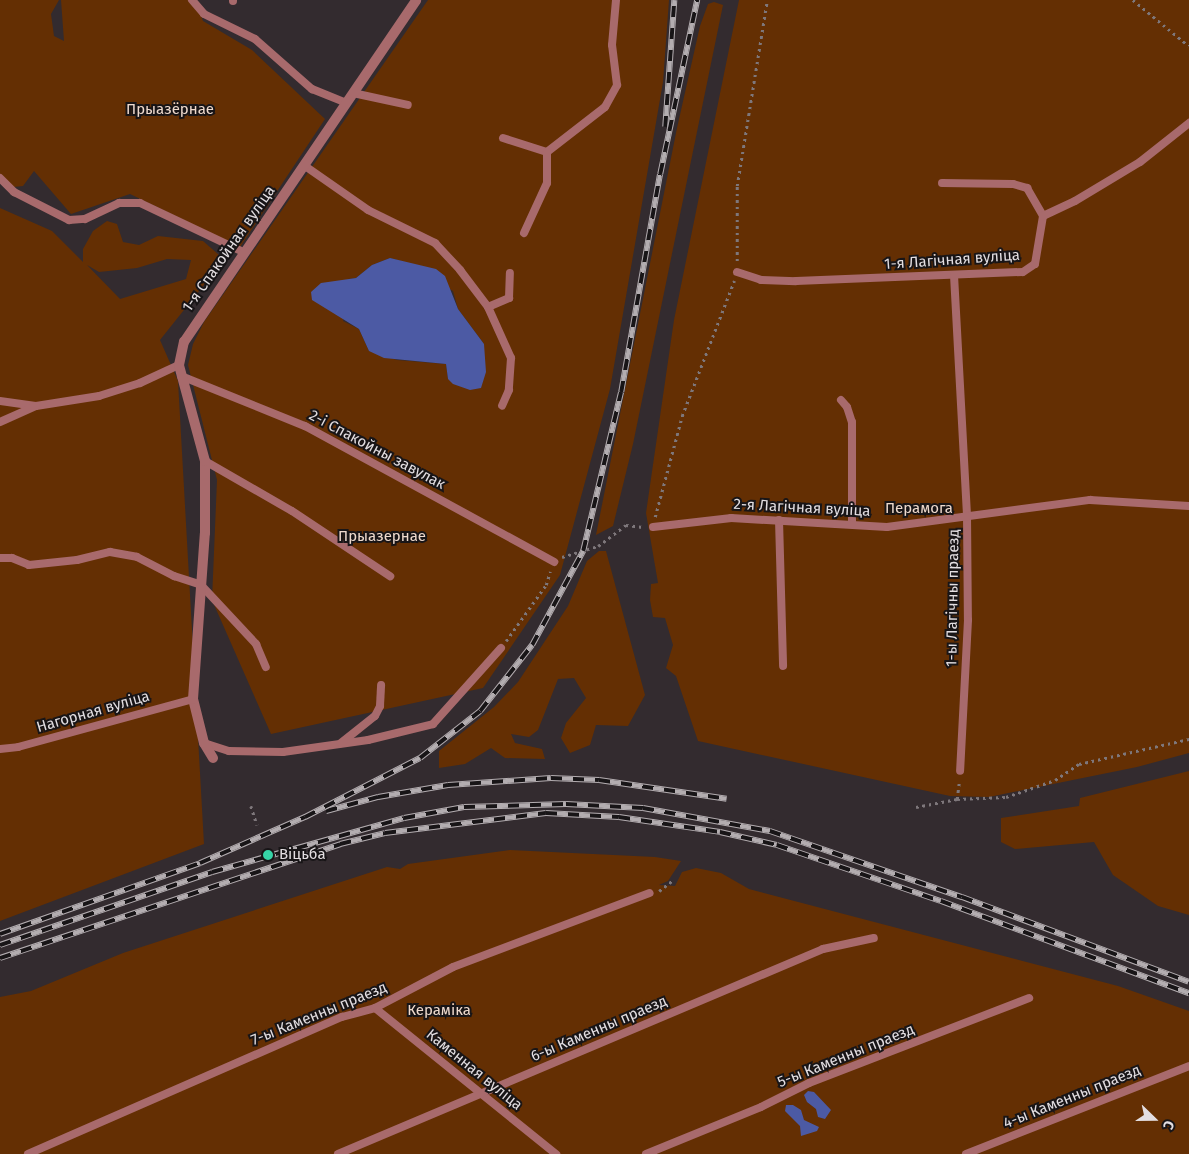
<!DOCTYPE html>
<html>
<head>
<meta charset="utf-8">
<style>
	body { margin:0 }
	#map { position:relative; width:1189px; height:1154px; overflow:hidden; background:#332b2f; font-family:"Fira Sans",sans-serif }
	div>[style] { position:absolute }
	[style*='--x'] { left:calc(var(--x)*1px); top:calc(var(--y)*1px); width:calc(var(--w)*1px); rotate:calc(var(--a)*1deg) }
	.green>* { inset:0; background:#642f03 }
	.water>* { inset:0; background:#4c5aa4 }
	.path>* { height:2.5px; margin-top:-1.25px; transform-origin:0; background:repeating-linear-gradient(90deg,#7e777b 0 2.5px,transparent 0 6.5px) }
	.lane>* { height:8px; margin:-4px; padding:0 4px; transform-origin:4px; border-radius:4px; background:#a86a6c }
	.street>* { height:10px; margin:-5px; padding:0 5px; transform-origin:5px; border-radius:5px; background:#a86a6c }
	.rail>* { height:5.5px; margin-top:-2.75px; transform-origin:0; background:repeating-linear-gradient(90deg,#181517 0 11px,#b3adb0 0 22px); box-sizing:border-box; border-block:1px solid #b3adb0 }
	.dots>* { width:14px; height:14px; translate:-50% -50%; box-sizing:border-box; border:2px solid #181517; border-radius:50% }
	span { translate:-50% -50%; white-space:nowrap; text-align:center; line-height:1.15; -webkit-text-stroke:4px #181517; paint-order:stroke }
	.park-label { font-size:15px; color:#efdacd }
	.street-label { font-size:15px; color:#e3dee1 }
	.poi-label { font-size:15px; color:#e3dee1 }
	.left { translate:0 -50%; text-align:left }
	.north { position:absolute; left:1129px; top:1094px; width:50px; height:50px; -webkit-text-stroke:4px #181517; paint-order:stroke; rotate:112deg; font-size:14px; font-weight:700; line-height:20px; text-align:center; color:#e3dee1 }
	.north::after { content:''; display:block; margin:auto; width:18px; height:22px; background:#e3dee1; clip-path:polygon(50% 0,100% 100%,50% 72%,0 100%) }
</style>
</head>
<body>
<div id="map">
	<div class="green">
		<div style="clip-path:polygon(0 0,59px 0,51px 14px,54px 36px,64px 41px,61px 0,195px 0,203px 21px,252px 50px,325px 119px,240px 247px,130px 194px,71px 214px,34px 171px,23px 186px,13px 187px,0 174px)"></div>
		<div style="clip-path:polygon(evenodd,428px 0,669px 0,663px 82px,610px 389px,560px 575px,483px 688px,271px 734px,212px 600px,217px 480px,188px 365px,193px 344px,204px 322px,428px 0,390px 258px,404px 262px,453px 291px,458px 309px,484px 344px,448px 379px,446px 364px,397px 360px,369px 351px,359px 329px,343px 321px,348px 279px,356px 278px,372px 265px,390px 258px)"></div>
		<div style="clip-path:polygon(739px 0,1189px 0,1189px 753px,1137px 767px,989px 797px,950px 796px,698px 741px,676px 676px,666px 668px,673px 645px,665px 618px,653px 617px,650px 600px,651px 584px,658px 583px,646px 513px,674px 320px)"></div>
		<div style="clip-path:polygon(714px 2px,723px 5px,633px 444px,613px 526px,596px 535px,677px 128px,700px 26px,708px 4px)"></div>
		<div style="clip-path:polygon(evenodd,0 208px,52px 231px,83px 262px,83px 249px,93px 231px,107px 221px,117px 224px,123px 242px,139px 245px,158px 236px,203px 241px,219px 255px,219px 266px,160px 340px,178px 381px,204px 844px,0 921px,0 208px,167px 259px,191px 260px,186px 279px,120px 299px,87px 265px,99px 272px,137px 268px,167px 259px)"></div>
		<div style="clip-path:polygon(599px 551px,606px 551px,645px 695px,628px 726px,596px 725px,590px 745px,570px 753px,561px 738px,566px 723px,586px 698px,574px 678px,558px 679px,538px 730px,529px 737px,511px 734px,515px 743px,542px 749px,545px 759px,505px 758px,491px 748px,465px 764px,439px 768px,439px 751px,494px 707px,518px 682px,568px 606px,587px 561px)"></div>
		<div style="clip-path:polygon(1189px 771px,1189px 915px,1158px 906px,1113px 875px,1094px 842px,1015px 849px,1001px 842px,1001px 818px,1079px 806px,1080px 798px)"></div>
		<div style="clip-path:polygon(510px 850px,655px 857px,681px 861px,668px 881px,659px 885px,675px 886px,682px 872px,696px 868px,721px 873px,749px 889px,1118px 986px,1189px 1011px,1189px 1154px,0 1154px,0 997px,31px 991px,123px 953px,387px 867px,400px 869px,408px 864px)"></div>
	</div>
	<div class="water">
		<div style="clip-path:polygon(390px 258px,436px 269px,445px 276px,458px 309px,484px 344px,486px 372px,481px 388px,470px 390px,453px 384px,448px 379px,446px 364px,384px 358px,369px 351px,359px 329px,312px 300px,311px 292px,321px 283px,356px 278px,372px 265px)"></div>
		<div style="clip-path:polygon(808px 1091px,814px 1092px,831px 1110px,825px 1119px,818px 1117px,816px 1109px,807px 1102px,804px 1095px)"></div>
		<div style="clip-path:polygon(786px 1105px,793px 1105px,801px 1110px,804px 1120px,819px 1127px,817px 1131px,801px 1136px,800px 1126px,785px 1111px)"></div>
	</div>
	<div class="path">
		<div style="--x:1133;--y:0;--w:72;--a:39.4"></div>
		<div style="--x:737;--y:261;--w:75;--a:-90"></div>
		<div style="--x:737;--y:186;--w:188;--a:-80.8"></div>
		<div style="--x:655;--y:517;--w:105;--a:-75"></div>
		<div style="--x:682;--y:416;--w:145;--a:-68.9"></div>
		<div style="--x:562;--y:557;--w:38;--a:-17"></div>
		<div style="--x:598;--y:546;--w:35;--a:-37"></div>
		<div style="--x:626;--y:525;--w:17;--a:7"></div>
		<div style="--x:506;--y:641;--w:69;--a:-54.5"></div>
		<div style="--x:546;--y:585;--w:14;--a:-73"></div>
		<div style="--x:957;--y:799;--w:49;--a:-2.3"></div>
		<div style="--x:1006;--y:797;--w:52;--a:-19.1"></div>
		<div style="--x:1055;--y:780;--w:29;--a:-34"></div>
		<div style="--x:1079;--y:764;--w:113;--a:-12.8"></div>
		<div style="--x:251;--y:806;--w:20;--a:72"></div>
		<div style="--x:916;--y:807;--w:42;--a:-11"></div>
		<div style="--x:957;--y:799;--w:17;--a:-83"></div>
		<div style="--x:659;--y:891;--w:18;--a:-38"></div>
	</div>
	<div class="lane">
		<div style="--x:192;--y:0;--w:18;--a:49"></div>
		<div style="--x:204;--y:14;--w:57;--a:26.1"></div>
		<div style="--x:255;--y:39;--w:76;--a:41.3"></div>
		<div style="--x:312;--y:89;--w:37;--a:22"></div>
		<div style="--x:233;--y:0;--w:1;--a:90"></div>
		<div style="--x:353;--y:93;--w:56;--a:12.3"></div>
		<div style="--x:503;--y:138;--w:46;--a:17.7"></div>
		<div style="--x:547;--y:152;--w:73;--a:-37.8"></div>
		<div style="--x:605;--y:107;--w:25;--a:-61"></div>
		<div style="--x:617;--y:85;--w:40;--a:-97.1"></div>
		<div style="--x:612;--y:45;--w:45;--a:-84.9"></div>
		<div style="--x:305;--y:166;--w:77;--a:34.9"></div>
		<div style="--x:368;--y:210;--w:75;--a:26.2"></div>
		<div style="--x:435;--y:243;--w:37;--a:47"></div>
		<div style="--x:460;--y:270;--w:46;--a:52.9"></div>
		<div style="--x:488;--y:307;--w:56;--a:65.7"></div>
		<div style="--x:511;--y:358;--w:32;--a:94"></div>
		<div style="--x:509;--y:390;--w:17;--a:114"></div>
		<div style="--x:0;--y:178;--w:20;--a:45"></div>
		<div style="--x:14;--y:192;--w:62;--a:27"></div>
		<div style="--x:69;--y:220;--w:16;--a:-4"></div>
		<div style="--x:85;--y:219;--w:38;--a:-25"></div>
		<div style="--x:119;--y:203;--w:21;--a:0"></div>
		<div style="--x:140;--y:203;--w:114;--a:25.4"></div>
		<div style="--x:942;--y:183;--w:71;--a:0.8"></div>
		<div style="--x:1013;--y:184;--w:15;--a:16"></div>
		<div style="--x:1027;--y:188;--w:32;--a:60"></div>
		<div style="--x:524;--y:233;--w:55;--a:-65.3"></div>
		<div style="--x:547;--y:183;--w:31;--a:-90"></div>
		<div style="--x:737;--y:272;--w:25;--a:18"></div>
		<div style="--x:761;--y:280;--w:35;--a:2"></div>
		<div style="--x:796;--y:281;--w:227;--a:-2.3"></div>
		<div style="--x:1023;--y:272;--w:14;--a:-34"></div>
		<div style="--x:1035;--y:264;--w:49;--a:-80.5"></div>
		<div style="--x:1043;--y:216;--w:35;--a:-25"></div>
		<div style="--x:1075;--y:201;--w:76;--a:-31"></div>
		<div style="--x:1140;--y:162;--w:63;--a:-38.5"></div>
		<div style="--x:954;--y:275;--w:240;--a:86.9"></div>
		<div style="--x:967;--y:515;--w:105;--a:89.5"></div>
		<div style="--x:968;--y:620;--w:151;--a:93"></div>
		<div style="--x:488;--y:307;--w:23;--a:-23"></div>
		<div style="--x:509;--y:298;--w:25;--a:-88"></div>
		<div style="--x:181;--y:376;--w:134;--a:22"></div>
		<div style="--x:305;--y:426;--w:284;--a:28.6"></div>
		<div style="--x:841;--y:400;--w:9;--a:49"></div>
		<div style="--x:847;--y:407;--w:16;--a:72"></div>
		<div style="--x:852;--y:422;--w:102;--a:90"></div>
		<div style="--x:0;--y:401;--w:36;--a:8"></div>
		<div style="--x:36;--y:406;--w:64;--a:-9"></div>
		<div style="--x:99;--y:396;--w:43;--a:-17.6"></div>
		<div style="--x:140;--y:383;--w:43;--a:-24.8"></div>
		<div style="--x:0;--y:422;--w:39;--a:-24"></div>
		<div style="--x:205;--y:461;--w:100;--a:29.9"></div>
		<div style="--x:292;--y:511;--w:118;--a:33.6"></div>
		<div style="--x:779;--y:520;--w:146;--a:88.4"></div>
		<div style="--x:653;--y:527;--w:79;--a:-6.6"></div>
		<div style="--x:731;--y:518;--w:156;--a:3.3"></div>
		<div style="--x:887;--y:527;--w:205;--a:-7.6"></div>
		<div style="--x:1090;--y:500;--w:99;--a:3.5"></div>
		<div style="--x:0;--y:558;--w:12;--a:0"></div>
		<div style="--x:12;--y:558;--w:18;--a:22"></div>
		<div style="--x:29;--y:565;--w:48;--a:-5.9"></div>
		<div style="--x:77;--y:560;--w:34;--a:-14"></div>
		<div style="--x:110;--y:552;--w:27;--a:10"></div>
		<div style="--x:137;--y:557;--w:42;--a:27.2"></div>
		<div style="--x:174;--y:576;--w:28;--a:18"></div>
		<div style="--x:201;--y:585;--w:81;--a:47"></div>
		<div style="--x:256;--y:644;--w:25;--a:67"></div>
		<div style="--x:204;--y:743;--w:26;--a:18"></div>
		<div style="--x:229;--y:751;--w:54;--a:1.1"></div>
		<div style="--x:283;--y:752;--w:86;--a:-8"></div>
		<div style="--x:368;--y:740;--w:67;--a:-13.8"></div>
		<div style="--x:433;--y:724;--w:102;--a:-48.2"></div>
		<div style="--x:341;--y:743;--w:43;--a:-38.5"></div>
		<div style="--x:375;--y:716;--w:11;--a:-63"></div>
		<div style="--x:380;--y:706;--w:21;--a:-87"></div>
		<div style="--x:0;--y:749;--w:18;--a:-6"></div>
		<div style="--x:18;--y:747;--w:181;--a:-15.3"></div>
		<div style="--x:375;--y:1008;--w:233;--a:38.9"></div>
		<div style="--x:28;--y:1154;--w:343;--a:-23.6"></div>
		<div style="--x:342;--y:1017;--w:34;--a:-15"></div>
		<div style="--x:375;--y:1008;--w:88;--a:-27.7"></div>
		<div style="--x:453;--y:967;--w:210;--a:-20.6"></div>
		<div style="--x:338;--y:1154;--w:527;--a:-22.91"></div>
		<div style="--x:823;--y:949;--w:52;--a:-12.2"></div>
		<div style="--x:646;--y:1154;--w:124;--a:-22.2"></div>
		<div style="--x:761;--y:1107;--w:54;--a:-26.6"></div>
		<div style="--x:809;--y:1083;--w:236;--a:-21.1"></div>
		<div style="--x:966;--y:1154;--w:240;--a:-21.5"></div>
	</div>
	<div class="street">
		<div style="--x:213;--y:758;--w:17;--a:-121"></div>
		<div style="--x:204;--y:743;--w:45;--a:-104"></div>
		<div style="--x:193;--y:699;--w:166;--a:-85.9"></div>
		<div style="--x:205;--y:533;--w:72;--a:-90"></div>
		<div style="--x:205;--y:461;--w:99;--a:-105.2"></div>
		<div style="--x:179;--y:365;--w:24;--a:-78"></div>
		<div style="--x:184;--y:342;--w:413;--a:-55.8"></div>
	</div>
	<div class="rail">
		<div style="--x:665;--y:127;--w:127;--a:-85.9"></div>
		<div style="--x:326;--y:811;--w:54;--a:-15.1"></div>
		<div style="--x:378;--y:797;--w:71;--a:-9.7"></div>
		<div style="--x:448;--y:785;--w:103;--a:-3.9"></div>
		<div style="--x:551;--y:778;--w:48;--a:2.4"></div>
		<div style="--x:599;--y:780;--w:129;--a:8.4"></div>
		<div style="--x:0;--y:934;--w:212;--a:-19.5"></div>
		<div style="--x:200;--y:863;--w:115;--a:-23.7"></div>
		<div style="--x:305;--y:817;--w:129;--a:-27.2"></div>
		<div style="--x:420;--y:758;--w:76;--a:-38.1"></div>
		<div style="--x:480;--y:711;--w:84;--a:-51.8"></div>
		<div style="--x:532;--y:645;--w:107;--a:-61.5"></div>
		<div style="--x:583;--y:551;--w:163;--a:-76.6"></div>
		<div style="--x:621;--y:392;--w:221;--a:-79.9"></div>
		<div style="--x:660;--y:174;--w:178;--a:-78"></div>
		<div style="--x:0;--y:945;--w:224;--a:-19"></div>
		<div style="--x:212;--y:872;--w:199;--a:-15.7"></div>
		<div style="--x:404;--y:818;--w:61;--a:-10.4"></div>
		<div style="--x:464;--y:807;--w:102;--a:-1.7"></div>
		<div style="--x:566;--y:804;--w:77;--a:3"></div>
		<div style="--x:643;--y:808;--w:129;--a:10.3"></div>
		<div style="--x:770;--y:831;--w:203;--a:19"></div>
		<div style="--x:962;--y:897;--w:242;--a:20.5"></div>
		<div style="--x:0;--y:958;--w:359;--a:-18.5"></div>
		<div style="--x:340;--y:844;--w:46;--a:-13.7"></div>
		<div style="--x:385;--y:833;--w:162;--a:-7.1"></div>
		<div style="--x:546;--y:813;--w:73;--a:3.1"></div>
		<div style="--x:619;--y:817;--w:102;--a:8.4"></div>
		<div style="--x:720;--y:832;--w:58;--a:12.8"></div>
		<div style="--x:777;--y:845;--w:173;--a:18.9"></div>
		<div style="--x:941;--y:901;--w:265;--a:20.4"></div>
	</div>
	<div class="dots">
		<div style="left:268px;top:855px;background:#36d4a7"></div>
	</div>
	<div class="park-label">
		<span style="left:170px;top:110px">Прыазёрнае</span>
		<span style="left:919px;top:509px">Перамога</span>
		<span style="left:382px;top:537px">Прыазернае</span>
		<span style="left:439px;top:1011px">Кераміка</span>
	</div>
	<div class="street-label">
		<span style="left:229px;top:249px;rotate:-55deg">1-я Спакойная вуліца</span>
		<span style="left:952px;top:260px;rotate:-4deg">1-я Лагічная вуліца</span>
		<span style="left:377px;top:450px;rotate:28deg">2-і Спакойны завулак</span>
		<span style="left:802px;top:508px;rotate:3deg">2-я Лагічная вуліца</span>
		<span style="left:953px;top:598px;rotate:-89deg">1-ы Лагічны праезд</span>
		<span style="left:93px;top:712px;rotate:-16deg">Нагорная вуліца</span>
		<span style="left:319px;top:1014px;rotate:-22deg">7-ы Каменны праезд</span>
		<span style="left:599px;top:1029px;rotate:-23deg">6-ы Каменны праезд</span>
		<span style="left:846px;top:1056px;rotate:-22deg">5-ы Каменны праезд</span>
		<span style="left:474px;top:1070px;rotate:39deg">Каменная вуліца</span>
		<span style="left:1072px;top:1097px;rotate:-22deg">4-ы Каменны праезд</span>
	</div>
	<div class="poi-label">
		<span class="left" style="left:279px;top:855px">Віцьба</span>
	</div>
	<div class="north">С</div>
</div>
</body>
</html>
